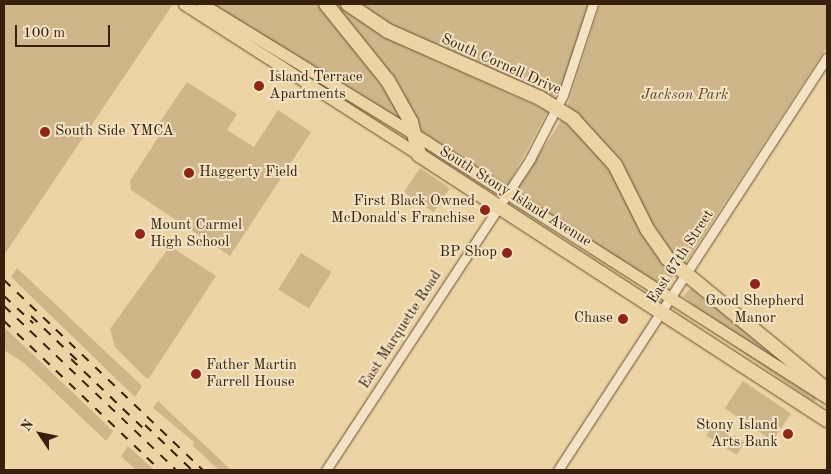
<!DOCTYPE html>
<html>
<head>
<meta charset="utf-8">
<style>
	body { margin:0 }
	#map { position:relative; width:831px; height:474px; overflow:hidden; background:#edd4a4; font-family:"Old Standard TT",serif }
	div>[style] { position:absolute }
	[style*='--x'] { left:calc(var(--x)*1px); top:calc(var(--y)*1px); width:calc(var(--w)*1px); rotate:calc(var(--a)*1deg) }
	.green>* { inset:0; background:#ceb68a; transform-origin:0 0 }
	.roads { filter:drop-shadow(0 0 1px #644e32) drop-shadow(0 0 1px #644e32) }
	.minor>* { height:9px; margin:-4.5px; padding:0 4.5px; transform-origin:4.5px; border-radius:4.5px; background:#f3e3c4 }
	.major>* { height:11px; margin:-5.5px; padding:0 5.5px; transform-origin:5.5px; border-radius:5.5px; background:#edd4a4 }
	.highway>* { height:14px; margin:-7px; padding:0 7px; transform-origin:7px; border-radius:7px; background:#edd4a4 }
	.rail>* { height:2px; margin-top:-1px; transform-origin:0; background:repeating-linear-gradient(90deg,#37210c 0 9px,transparent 0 18px) }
	.dots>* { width:14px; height:14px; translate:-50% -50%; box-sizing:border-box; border:2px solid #f3e3c4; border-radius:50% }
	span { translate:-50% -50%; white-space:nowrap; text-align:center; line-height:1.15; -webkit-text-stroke:4px #f3e3c4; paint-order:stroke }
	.street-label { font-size:15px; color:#37210c }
	.poi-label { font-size:15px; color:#37210c }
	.left { translate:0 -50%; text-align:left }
	.right { translate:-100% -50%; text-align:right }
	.park-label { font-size:15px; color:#5d462c; font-style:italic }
	.frame { position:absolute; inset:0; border:5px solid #37210c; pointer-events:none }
	.north { position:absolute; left:15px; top:409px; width:50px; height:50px; -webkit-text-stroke:4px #f3e3c4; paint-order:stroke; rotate:304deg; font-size:14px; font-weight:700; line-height:20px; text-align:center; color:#37210c }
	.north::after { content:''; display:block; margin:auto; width:18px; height:22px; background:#37210c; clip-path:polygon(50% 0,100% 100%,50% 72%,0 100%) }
	.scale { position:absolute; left:15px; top:25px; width:95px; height:22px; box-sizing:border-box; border:2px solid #37210c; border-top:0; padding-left:6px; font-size:15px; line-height:18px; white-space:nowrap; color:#37210c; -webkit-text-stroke:4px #f3e3c4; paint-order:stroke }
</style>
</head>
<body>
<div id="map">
	<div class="green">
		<div style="clip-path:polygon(4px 4px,173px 4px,4px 255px)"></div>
		<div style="clip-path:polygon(212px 4px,318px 4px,381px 83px,405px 123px)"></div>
		<div style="clip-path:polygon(333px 4px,339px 4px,404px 46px,548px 111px,508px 185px,425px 136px)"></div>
		<div style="clip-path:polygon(356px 4px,588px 4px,569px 67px,559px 92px,552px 98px,412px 38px)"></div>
		<div style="clip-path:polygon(600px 4px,827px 4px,827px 47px,684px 265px,656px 234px,617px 158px,567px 107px)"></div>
		<div style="clip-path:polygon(187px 82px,237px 114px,227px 130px,254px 147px,278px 110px,311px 132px,230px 256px,131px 190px,130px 181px,161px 133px,155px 129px)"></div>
		<div style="clip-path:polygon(562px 119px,609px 166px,674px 275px,665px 289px,515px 192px)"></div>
		<div style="left:420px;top:168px;width:36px;height:29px;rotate:34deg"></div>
		<div style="clip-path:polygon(170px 246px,216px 276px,149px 378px,146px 378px,115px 347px,110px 329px)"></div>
		<div style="left:301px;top:253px;width:36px;height:43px;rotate:32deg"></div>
		<div style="clip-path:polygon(17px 268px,142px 386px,135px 397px,11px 277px)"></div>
		<div style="clip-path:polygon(691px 288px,782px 361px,779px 364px,694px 306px,683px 296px)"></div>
		<div style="clip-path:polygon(4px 327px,113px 431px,106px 441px,24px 363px,4px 350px)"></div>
		<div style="clip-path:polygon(706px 327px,733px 342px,817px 398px,814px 402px)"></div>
		<div style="left:743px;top:381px;width:58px;height:33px;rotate:34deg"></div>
		<div style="clip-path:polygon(158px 401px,231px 470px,219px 470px,193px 446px,194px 442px,153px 408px)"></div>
		<div style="left:714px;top:423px;width:36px;height:15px;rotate:32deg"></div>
		<div style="clip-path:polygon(128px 446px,154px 470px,136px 470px,121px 456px)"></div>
	</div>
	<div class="roads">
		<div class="minor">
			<div style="--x:326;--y:470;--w:372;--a:-56.7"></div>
			<div style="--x:530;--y:159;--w:72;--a:-62.7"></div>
			<div style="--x:563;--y:95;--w:96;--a:-71.8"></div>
			<div style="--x:558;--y:470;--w:492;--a:-56.9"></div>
		</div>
		<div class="major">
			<div style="--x:184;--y:4;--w:279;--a:32.7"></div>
			<div style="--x:202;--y:4;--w:264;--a:31.5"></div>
			<div style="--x:427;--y:142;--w:475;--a:32.6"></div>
		</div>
		<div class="highway">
			<div style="--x:326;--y:4;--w:99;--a:51.2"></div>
			<div style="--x:388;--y:81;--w:47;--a:60.7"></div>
			<div style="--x:411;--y:122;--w:34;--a:76"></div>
			<div style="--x:419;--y:155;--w:487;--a:33"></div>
			<div style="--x:348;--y:4;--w:48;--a:34"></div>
			<div style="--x:388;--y:31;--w:166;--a:23.8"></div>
			<div style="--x:540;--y:98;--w:39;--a:32"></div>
			<div style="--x:573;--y:119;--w:62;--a:47.6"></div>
			<div style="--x:615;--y:165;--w:72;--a:63.4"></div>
			<div style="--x:647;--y:229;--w:35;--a:55"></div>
			<div style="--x:667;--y:258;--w:207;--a:39.5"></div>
		</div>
	</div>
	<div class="rail">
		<div style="--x:4;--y:280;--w:275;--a:43.7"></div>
		<div style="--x:4;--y:296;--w:40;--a:43"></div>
		<div style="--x:4;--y:306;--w:238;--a:43.6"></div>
		<div style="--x:31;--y:316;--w:65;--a:43.8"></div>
		<div style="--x:4;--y:321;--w:216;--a:43.7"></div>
		<div style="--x:71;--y:359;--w:105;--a:43.8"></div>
		<div style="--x:145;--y:425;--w:65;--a:43.8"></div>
	</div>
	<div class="dots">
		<div style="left:259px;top:86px;background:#8f2418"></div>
		<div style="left:45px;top:132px;background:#8f2418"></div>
		<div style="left:189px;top:173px;background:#8f2418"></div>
		<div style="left:485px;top:210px;background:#8f2418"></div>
		<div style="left:140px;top:234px;background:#8f2418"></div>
		<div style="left:507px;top:253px;background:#8f2418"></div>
		<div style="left:755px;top:284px;background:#8f2418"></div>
		<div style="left:623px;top:319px;background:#8f2418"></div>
		<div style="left:196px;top:374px;background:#8f2418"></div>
		<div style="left:788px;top:434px;background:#8f2418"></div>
	</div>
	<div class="street-label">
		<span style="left:501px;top:65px;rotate:24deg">South Cornell Drive</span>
		<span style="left:515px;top:197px;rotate:32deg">South Stony Island Avenue</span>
		<span style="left:681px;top:257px;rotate:-57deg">East 67th Street</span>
		<span style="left:401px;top:330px;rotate:-57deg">East Marquette Road</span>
	</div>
	<div class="poi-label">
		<span class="left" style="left:269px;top:86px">Island Terrace<br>Apartments</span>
		<span class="left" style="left:55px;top:132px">South Side YMCA</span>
		<span class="left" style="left:199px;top:173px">Haggerty Field</span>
		<span class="right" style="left:475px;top:210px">First Black Owned<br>McDonald's Franchise</span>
		<span class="left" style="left:150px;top:234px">Mount Carmel<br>High School</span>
		<span class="right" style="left:497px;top:253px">BP Shop</span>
		<span style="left:755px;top:310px">Good Shepherd<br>Manor</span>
		<span class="right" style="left:613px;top:319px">Chase</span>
		<span class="left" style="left:206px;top:374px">Father Martin<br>Farrell House</span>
		<span class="right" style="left:778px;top:434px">Stony Island<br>Arts Bank</span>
	</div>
	<div class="park-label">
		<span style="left:685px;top:96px">Jackson Park</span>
	</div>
	<div class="frame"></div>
	<div class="north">N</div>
	<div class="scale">100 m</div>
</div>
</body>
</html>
